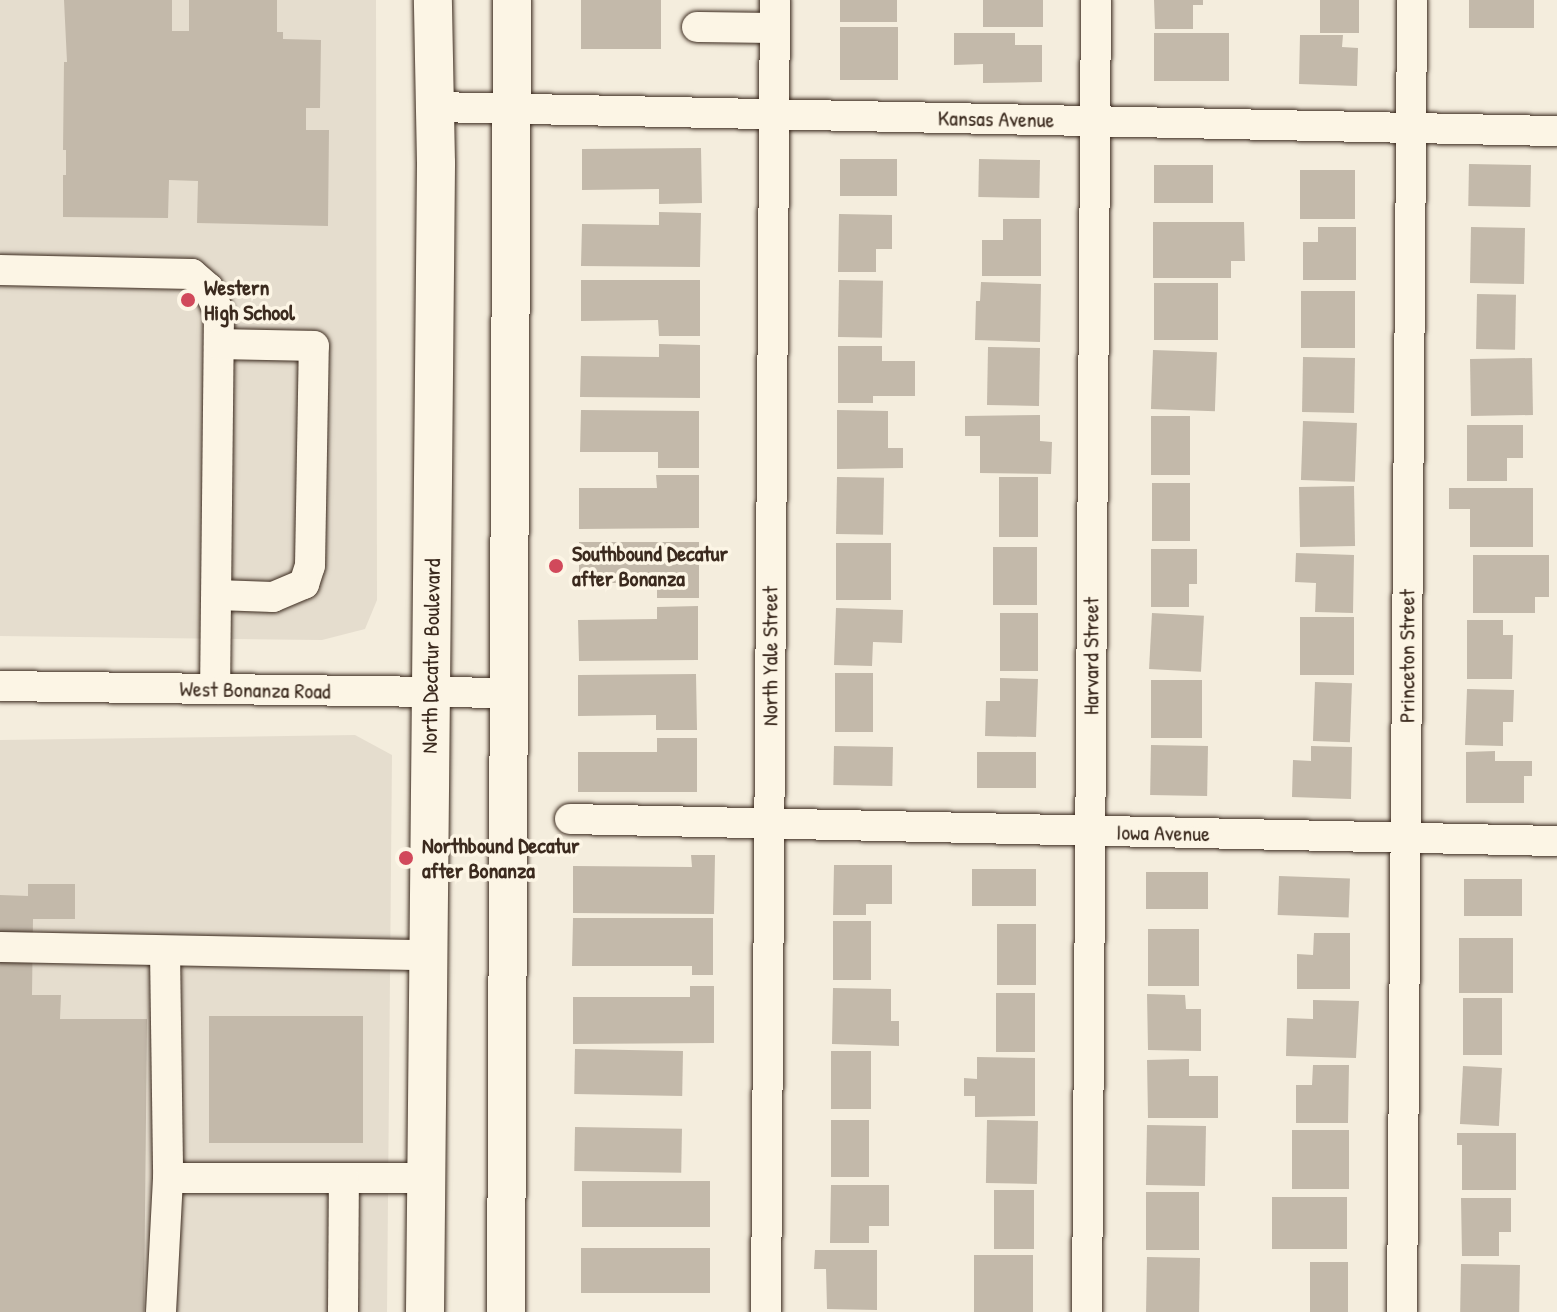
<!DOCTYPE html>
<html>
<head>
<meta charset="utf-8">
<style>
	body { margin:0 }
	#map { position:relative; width:1557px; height:1312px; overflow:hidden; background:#f4eddd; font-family:"Patrick Hand",sans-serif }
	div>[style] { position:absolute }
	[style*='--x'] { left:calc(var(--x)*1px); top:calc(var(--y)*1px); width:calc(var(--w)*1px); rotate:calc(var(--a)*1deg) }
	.built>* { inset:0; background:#e5ddce }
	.building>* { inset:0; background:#c3b9aa; transform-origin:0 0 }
	.roads { filter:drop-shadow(0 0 2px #3b2a1e) drop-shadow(0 0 2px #3b2a1e) }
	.minor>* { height:30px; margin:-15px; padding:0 15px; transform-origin:15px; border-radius:15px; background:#fcf5e5 }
	.major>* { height:38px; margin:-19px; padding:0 19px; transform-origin:19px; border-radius:19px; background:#fcf5e5 }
	.dots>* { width:22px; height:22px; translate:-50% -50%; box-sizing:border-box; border:4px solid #fcf5e5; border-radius:50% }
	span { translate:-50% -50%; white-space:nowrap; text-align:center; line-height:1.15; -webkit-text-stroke:7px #fcf5e5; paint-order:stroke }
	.street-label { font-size:22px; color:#3b2a1e }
	.poi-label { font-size:22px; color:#3b2a1e; font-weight:700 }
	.left { translate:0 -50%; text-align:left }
</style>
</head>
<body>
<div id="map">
	<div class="built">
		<div style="clip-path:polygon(0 0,376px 0,377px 600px,365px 629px,322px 640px,0 636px)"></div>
		<div style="clip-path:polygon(355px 735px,392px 755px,387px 1312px,0 1312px,0 740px)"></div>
	</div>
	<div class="building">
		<div style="clip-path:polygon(64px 0,172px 0,172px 31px,189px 31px,189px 0,277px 0,277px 32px,283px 32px,283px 39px,321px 40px,320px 108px,306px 108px,306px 130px,329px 130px,328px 226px,197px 223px,198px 181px,169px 180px,168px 218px,63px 217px,63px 175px,66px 175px,66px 150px,63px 150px,64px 62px,67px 62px)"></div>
		<div style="left:581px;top:0;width:80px;height:49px"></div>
		<div style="left:840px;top:0;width:57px;height:22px"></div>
		<div style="left:983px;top:0;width:60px;height:27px"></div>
		<div style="clip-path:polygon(1154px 0,1203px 0,1203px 5px,1193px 5px,1193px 29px,1155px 29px)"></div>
		<div style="left:1320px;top:0;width:39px;height:33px"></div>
		<div style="left:1469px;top:0;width:65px;height:28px"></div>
		<div style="left:840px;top:27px;width:58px;height:53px"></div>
		<div style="clip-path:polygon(954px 33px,1015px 33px,1015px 45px,1042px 45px,1042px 82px,983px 83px,983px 64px,954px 65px)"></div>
		<div style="left:1154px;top:33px;width:75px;height:48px"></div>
		<div style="clip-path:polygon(1300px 35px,1343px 35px,1342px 47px,1358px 48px,1357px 86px,1299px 84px)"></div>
		<div style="clip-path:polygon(701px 148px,702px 203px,659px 204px,659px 189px,582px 190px,582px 149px)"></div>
		<div style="left:840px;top:159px;width:57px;height:37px"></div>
		<div style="left:979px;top:159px;width:61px;height:38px;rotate:1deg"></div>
		<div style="left:1469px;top:164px;width:62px;height:42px;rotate:1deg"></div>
		<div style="left:1213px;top:165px;width:38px;height:59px;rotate:90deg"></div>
		<div style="left:1300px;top:170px;width:55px;height:49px"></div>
		<div style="clip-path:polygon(659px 212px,701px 213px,700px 267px,581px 266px,582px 224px,659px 225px)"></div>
		<div style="clip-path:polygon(839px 214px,892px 215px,892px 249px,876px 249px,876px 272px,838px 272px)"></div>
		<div style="clip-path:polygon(1003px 219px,1041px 219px,1041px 276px,982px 276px,982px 240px,1003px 240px)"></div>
		<div style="clip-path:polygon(1153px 222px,1244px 222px,1245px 261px,1231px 261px,1231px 278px,1153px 278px)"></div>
		<div style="clip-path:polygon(1318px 227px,1356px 227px,1356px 280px,1303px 280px,1303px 242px,1318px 242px)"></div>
		<div style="left:1471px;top:227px;width:54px;height:56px;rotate:1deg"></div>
		<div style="clip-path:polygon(581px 280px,700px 280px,700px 336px,659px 336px,658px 320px,581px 321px)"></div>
		<div style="left:839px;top:280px;width:44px;height:57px;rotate:1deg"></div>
		<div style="clip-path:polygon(981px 282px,1041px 284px,1040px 342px,975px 340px,976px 301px,980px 301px)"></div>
		<div style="left:1154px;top:283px;width:64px;height:57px"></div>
		<div style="left:1355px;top:291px;width:57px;height:54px;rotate:90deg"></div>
		<div style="left:1477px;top:294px;width:39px;height:55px;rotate:1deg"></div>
		<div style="clip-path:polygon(659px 344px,700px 345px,700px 398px,580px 397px,581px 356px,659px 357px)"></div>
		<div style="clip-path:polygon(838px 346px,882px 346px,882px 361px,915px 361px,915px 396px,873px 396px,873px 403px,838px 403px)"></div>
		<div style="left:1040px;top:348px;width:58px;height:52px;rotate:91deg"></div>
		<div style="left:1153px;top:350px;width:64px;height:59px;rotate:2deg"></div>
		<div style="left:1355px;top:358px;width:55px;height:52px;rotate:91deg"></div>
		<div style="left:1532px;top:358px;width:57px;height:62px;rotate:89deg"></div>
		<div style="clip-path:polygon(581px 410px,699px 411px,699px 468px,658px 468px,658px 452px,580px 452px)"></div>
		<div style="clip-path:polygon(837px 410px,888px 411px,888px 448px,903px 448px,903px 468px,837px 469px)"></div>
		<div style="clip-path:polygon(1040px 415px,1040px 441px,1052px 442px,1051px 474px,980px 473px,980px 436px,965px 436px,965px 416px)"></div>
		<div style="left:1151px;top:416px;width:39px;height:59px"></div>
		<div style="left:1303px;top:421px;width:54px;height:59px;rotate:2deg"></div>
		<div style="clip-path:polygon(1467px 425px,1523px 425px,1523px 458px,1507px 458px,1507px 481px,1467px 481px)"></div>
		<div style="clip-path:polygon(656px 475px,699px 475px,699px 528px,579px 529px,579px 488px,657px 488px)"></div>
		<div style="left:837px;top:477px;width:47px;height:57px;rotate:1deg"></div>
		<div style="left:999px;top:477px;width:39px;height:60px"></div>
		<div style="left:1152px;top:483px;width:38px;height:58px"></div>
		<div style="left:1354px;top:486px;width:60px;height:55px;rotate:89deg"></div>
		<div style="clip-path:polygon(1449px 488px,1533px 488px,1533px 547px,1470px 547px,1470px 509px,1449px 509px)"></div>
		<div style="clip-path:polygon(579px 542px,699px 542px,699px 598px,657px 598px,657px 583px,579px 583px)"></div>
		<div style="left:836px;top:543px;width:55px;height:57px"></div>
		<div style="left:993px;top:547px;width:44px;height:58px"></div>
		<div style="clip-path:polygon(1151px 549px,1197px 549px,1197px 584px,1189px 584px,1189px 607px,1151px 607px)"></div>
		<div style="clip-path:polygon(1296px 553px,1354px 555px,1353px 613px,1315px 612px,1316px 583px,1295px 582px)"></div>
		<div style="clip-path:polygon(1473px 555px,1549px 555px,1549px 597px,1535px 597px,1535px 613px,1473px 613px)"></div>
		<div style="clip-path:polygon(698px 606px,698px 660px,579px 661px,578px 620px,657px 619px,657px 607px)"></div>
		<div style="clip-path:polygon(836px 608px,903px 610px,902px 643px,873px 642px,872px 666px,834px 665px)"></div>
		<div style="left:1000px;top:613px;width:38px;height:58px"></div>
		<div style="left:1152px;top:613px;width:52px;height:56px;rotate:3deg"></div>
		<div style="left:1300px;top:617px;width:54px;height:58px"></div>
		<div style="clip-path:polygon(1467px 620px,1503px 620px,1503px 635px,1513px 635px,1512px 679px,1467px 679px)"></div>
		<div style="left:835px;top:673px;width:38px;height:59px"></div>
		<div style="clip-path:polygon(696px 674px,697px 730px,656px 730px,656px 715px,578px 716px,578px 675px)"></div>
		<div style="clip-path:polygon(1000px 678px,1038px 679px,1036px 737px,985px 736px,986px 701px,1000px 701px)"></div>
		<div style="left:1151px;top:680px;width:51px;height:58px"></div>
		<div style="left:1315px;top:682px;width:37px;height:59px;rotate:2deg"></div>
		<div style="clip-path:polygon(1467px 689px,1514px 690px,1513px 722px,1503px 722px,1503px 746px,1465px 745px)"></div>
		<div style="clip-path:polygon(657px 738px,697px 738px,697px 792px,578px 792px,578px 752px,657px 752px)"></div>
		<div style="left:1151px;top:745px;width:57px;height:50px;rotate:1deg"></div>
		<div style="left:834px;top:746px;width:59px;height:39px;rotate:1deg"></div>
		<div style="clip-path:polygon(1311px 746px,1352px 747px,1351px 799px,1292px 797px,1293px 760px,1311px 761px)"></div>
		<div style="clip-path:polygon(1495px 751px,1495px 761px,1532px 761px,1532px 776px,1524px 776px,1524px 803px,1466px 803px,1466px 752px)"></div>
		<div style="left:977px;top:752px;width:59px;height:36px"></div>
		<div style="clip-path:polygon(691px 855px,715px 855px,714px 914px,573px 913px,573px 866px,692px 867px)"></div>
		<div style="clip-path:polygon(834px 865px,892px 865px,892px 904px,866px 904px,866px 915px,833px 915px)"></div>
		<div style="left:1036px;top:869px;width:37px;height:64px;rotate:90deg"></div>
		<div style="left:1146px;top:872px;width:62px;height:37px"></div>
		<div style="left:1279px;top:876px;width:71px;height:39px;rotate:2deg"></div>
		<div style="left:1464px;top:879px;width:58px;height:37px"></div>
		<div style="clip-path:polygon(28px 884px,75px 884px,75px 919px,33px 919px,32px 995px,61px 995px,60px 1019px,147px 1019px,144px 1312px,0 1312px,0 895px,28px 896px)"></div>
		<div style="clip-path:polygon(573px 918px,713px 918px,713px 975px,692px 975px,692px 966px,572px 966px)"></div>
		<div style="left:833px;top:921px;width:38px;height:59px"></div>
		<div style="left:997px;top:924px;width:39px;height:61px"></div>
		<div style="left:1148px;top:929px;width:51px;height:57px"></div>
		<div style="clip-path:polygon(1314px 933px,1350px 933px,1350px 989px,1297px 989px,1297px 954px,1313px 955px)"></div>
		<div style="left:1459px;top:938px;width:54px;height:55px"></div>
		<div style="clip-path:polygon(690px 986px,714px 986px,714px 1043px,573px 1044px,573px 997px,690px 997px)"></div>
		<div style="clip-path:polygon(833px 988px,891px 989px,891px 1021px,899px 1021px,899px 1046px,832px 1044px)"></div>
		<div style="left:996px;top:993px;width:39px;height:59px"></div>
		<div style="clip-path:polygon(1147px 994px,1185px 995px,1186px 1009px,1201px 1009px,1201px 1051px,1148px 1050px)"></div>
		<div style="left:1463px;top:998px;width:39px;height:57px"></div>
		<div style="clip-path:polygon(1313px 1000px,1359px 1001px,1356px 1058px,1286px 1056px,1287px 1018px,1313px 1019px)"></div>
		<div style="left:209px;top:1016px;width:154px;height:127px"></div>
		<div style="left:575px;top:1049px;width:108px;height:45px;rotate:1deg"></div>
		<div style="left:831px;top:1051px;width:40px;height:58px"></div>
		<div style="clip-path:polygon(977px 1057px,1035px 1058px,1035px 1116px,975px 1117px,975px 1096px,964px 1096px,964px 1078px,977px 1079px)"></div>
		<div style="clip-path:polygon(1189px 1059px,1189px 1076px,1218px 1076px,1218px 1118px,1148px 1118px,1147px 1060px)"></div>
		<div style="clip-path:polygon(1313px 1065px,1349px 1065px,1348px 1123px,1296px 1123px,1296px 1085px,1312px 1085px)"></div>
		<div style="left:1463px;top:1066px;width:39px;height:58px;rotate:3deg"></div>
		<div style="left:831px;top:1120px;width:38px;height:57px"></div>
		<div style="left:987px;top:1120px;width:51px;height:63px;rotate:1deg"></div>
		<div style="left:1147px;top:1125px;width:59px;height:60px;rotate:1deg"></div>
		<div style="left:575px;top:1127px;width:107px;height:44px;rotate:1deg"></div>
		<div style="left:1292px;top:1130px;width:57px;height:59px"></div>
		<div style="clip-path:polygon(1457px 1133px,1516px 1133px,1516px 1190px,1462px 1190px,1462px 1145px,1457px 1145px)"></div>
		<div style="left:582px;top:1181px;width:128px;height:46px"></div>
		<div style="clip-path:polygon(831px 1185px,889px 1185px,889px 1226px,869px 1226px,869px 1243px,830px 1243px)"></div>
		<div style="left:994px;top:1190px;width:40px;height:59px"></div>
		<div style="left:1146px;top:1192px;width:53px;height:58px"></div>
		<div style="left:1272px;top:1197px;width:75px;height:52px"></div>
		<div style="clip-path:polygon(1461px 1198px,1511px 1198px,1511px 1232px,1499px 1232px,1499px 1256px,1462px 1256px)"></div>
		<div style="left:581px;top:1248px;width:129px;height:45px"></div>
		<div style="clip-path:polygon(815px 1250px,877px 1250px,877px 1310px,827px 1309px,826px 1269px,814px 1269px)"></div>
		<div style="left:974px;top:1255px;width:59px;height:57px"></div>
		<div style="left:1147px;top:1257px;width:53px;height:55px;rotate:1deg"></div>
		<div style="left:1310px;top:1262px;width:38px;height:50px"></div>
		<div style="left:1461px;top:1264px;width:59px;height:48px;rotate:1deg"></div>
	</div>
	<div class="roads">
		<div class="minor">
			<div style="--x:697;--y:27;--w:78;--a:0.7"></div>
			<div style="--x:435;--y:107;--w:1122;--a:1.23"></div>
			<div style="--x:0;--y:270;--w:192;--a:1.2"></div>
			<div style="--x:192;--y:274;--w:21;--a:41"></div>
			<div style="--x:208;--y:288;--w:27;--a:66"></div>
			<div style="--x:219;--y:313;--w:376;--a:90.6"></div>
			<div style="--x:217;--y:595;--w:56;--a:2"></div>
			<div style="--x:273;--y:597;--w:34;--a:-23"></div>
			<div style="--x:304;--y:584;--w:19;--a:-72"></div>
			<div style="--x:310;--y:566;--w:220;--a:-89"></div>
			<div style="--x:314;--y:346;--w:95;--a:-178.8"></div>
			<div style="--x:0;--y:686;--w:510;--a:0.79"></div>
			<div style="--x:570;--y:819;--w:987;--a:1.28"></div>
			<div style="--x:0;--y:947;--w:426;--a:1.1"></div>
			<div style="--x:165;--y:951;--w:227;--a:89.2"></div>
			<div style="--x:161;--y:1312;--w:134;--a:-87"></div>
			<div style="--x:168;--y:1178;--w:259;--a:0"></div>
			<div style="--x:343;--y:1312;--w:134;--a:-89.6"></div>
			<div style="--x:766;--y:1312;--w:1312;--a:-89.61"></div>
			<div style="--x:1087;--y:1312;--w:1312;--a:-89.61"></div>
			<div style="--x:1402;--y:1312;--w:1312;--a:-89.56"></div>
		</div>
		<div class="major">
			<div style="--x:425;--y:1312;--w:1149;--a:-89.45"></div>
			<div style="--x:436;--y:163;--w:163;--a:-91.1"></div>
			<div style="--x:506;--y:1312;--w:1312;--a:-89.74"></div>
		</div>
	</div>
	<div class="dots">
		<div style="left:188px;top:300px;background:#d1495b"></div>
		<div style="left:556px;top:566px;background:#d1495b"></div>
		<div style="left:406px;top:858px;background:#d1495b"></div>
	</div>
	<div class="street-label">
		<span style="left:996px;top:119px;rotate:1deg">Kansas Avenue</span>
		<span style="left:431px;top:656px;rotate:-89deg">North Decatur Boulevard</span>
		<span style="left:770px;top:656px;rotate:-90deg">North Yale Street</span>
		<span style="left:1091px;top:656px;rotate:-90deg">Harvard Street</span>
		<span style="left:1407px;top:656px;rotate:-90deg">Princeton Street</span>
		<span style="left:255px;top:690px;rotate:1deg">West Bonanza Road</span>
		<span style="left:1163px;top:833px;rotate:1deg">Iowa Avenue</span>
	</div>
	<div class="poi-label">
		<span class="left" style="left:204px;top:300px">Western<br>High School</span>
		<span class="left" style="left:572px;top:566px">Southbound Decatur<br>after Bonanza</span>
		<span class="left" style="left:422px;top:858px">Northbound Decatur<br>after Bonanza</span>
	</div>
</div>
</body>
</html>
